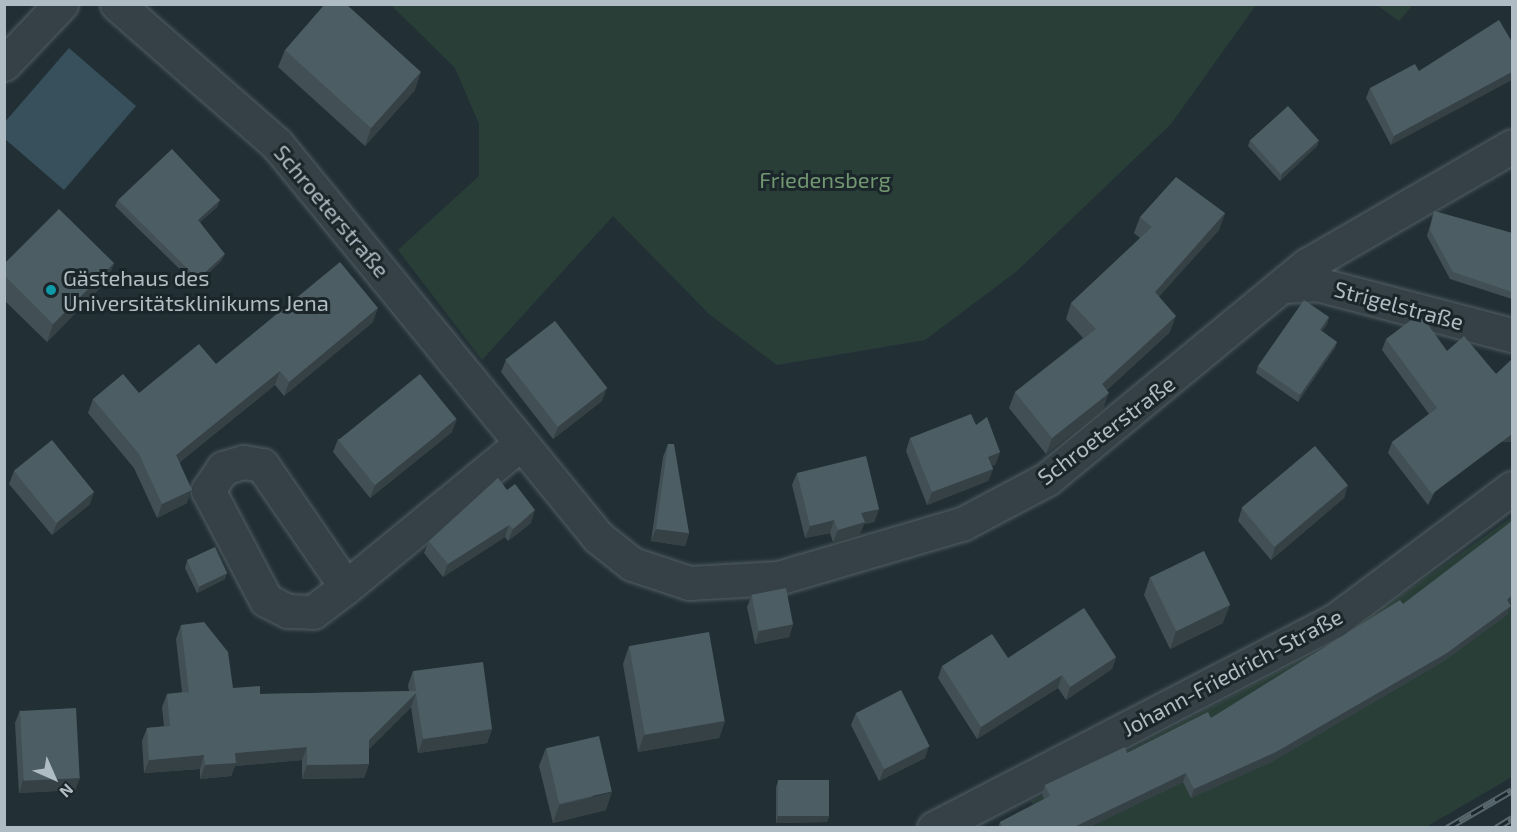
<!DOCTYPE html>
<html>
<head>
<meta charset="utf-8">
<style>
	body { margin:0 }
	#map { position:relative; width:1517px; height:832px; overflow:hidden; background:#223036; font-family:"Exo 2",sans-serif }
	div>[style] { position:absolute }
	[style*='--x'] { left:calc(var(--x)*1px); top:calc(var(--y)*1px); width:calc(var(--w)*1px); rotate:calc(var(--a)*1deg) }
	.green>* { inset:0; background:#2a3e38 }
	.water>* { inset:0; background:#37505b }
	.roads { filter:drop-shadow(0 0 2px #535f64) drop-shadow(0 0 2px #535f64) }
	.street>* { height:33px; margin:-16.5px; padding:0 16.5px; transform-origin:16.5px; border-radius:16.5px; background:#354146 }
	.rail>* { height:7px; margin-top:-3.5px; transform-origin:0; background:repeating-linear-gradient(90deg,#1b262b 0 14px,#58666d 0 28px); box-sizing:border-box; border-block:2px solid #58666d }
	.wall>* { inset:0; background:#425056 }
	.shaded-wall>* { inset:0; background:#364146; transform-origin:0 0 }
	.building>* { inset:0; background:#4d5d64; transform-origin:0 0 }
	.dots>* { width:16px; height:16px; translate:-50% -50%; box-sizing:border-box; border:3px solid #1b262b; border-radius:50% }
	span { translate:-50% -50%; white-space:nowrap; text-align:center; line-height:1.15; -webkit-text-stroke:6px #1b262b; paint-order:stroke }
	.park-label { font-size:22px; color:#719670 }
	.street-label { font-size:22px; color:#b0bcc3 }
	.poi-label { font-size:22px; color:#b0bcc3 }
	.left { translate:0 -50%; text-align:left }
	.frame { position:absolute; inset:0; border:6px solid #b0bcc3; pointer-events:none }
	.north { position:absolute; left:24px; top:748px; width:60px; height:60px; -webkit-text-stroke:4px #1b262b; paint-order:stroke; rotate:135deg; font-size:16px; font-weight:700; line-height:24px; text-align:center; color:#b0bcc3 }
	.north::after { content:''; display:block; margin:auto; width:21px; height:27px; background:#b0bcc3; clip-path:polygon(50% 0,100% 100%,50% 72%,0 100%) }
</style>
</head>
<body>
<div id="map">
	<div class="green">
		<div style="clip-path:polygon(391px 5px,1256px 5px,1171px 124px,1017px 271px,925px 340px,777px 365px,709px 314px,613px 216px,482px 360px,398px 250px,479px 176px,479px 124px,455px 68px)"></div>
		<div style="clip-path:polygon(1377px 5px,1413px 5px,1399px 21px)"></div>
		<div style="clip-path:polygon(1512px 517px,1512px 777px,1424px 828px,1045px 827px,1031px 801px,1333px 643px)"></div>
	</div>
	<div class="water">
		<div style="clip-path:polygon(69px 48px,136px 106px,64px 190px,5px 139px,4px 123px)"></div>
	</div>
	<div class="roads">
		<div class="street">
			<div style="--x:117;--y:4;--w:211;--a:41.2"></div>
			<div style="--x:276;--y:143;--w:509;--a:50.74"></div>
			<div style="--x:598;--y:537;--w:43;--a:38.5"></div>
			<div style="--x:632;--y:564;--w:60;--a:18.4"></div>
			<div style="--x:689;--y:583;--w:89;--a:-3.2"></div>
			<div style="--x:778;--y:578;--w:192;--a:-16.4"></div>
			<div style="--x:962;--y:524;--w:96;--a:-27.9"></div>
			<div style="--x:1047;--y:479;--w:337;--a:-39.5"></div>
			<div style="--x:1307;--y:265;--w:237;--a:-30.1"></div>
			<div style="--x:4;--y:64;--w:83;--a:-46.5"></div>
			<div style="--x:1284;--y:286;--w:33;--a:-3"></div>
			<div style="--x:1317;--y:284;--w:202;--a:14.7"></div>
			<div style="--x:346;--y:587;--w:148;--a:-124.5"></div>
			<div style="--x:262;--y:465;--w:19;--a:-171"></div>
			<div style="--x:243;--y:462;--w:21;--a:163"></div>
			<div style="--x:223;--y:468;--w:27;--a:124"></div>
			<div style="--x:208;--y:490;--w:124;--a:62.2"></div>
			<div style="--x:266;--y:600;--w:25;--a:27"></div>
			<div style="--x:288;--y:611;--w:25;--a:2"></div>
			<div style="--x:313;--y:612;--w:41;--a:-37.1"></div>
			<div style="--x:346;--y:587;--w:225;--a:-39.4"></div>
			<div style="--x:934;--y:828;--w:450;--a:-27.4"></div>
			<div style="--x:1334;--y:621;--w:222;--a:-36.8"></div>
		</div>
	</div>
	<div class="rail">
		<div style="--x:1447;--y:828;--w:75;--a:-30.3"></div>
		<div style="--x:1496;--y:828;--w:19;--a:-32"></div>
	</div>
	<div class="wall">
		<div style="clip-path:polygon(285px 50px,415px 90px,365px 146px,278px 67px)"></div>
		<div style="clip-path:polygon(1419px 71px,1391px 145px,1366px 98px,1370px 88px)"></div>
		<div style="clip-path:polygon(1250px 140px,1319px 140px,1317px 146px,1280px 181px,1248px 146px)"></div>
		<div style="clip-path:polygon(118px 200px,220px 200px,217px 207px,200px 222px,222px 260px,196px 285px,115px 206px)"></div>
		<div style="clip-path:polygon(1434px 211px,1512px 233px,1512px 299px,1450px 279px,1427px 236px)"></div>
		<div style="clip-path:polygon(1225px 213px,1219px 230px,1159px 296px,1170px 332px,1107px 390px,1103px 409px,1046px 454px,1009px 408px,1015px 392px,1083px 338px,1066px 319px,1071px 303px,1140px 238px,1134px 233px,1140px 217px)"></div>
		<div style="clip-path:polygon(114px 263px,107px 281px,47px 342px,4px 300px,4px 264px)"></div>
		<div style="clip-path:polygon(1329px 317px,1327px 324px,1322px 331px,1337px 342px,1335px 348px,1298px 402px,1256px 373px,1258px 366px)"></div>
		<div style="clip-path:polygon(373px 322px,284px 396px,275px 385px,180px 462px,187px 503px,157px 518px,134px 468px,88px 413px,93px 399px,139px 393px,216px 364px)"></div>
		<div style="clip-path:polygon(1386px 339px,1447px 351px,1496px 374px,1428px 505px,1388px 453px,1392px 442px,1429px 414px,1382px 350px)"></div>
		<div style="clip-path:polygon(506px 360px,602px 401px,553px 439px,501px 372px)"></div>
		<div style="clip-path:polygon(976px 425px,1000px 452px,995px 465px,992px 466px,993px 469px,988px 481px,927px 505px,906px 451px,910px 438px)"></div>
		<div style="clip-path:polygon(452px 432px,370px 498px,333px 452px,338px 439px)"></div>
		<div style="clip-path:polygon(668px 444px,689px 533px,685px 546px,651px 541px,663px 457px)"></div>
		<div style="clip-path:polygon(14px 471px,90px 504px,52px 535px,9px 484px)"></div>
		<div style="clip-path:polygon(797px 473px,879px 509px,874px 522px,864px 524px,860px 534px,833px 542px,830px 533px,805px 538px,792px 485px)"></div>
		<div style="clip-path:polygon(498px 478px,531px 523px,508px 541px,505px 537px,443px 577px,424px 553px,429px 541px)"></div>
		<div style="clip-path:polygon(1348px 485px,1344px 498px,1271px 560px,1238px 521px,1242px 508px)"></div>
		<div style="clip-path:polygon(187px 561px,225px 579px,197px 593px,185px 568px)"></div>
		<div style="clip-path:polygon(1150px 577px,1223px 623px,1170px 649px,1144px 595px)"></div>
		<div style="clip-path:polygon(752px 595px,793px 624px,789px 637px,755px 644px,747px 607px)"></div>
		<div style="clip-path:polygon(1403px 604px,1510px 604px,1508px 614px,1444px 661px,1273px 761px,1191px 798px,1183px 782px,1087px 828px,998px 828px,1000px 822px,1044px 799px,1042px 793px,1045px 785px,1127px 753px,1211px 718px)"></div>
		<div style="clip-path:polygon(181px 625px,233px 688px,260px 694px,409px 691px,408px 685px,413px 671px,492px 729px,487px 743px,418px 753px,411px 707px,369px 749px,369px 764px,364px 778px,302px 779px,302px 760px,235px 766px,231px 776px,200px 779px,200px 769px,144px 773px,142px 741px,147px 728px,164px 726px,162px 707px,167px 694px,182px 692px,176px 639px)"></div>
		<div style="clip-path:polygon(629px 646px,725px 721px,719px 738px,638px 752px,623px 664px)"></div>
		<div style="clip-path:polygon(1116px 657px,1112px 669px,1066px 700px,1058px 688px,977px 739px,938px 678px,942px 666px,1008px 658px)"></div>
		<div style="clip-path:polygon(20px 710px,80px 778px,75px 790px,19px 793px,15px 723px)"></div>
		<div style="clip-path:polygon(856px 713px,925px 758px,879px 781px,851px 725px)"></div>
		<div style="clip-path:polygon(546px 748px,606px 810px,553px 823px,539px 766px)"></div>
		<div style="clip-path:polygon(778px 781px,829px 816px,827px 822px,776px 823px,776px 787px)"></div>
	</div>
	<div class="shaded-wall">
		<div style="clip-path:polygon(421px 72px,415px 90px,365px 146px,371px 128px)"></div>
		<div style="clip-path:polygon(1512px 72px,1512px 80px,1391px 145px,1394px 136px)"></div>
		<div style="clip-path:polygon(1319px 140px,1317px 146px,1280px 181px,1282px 174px)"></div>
		<div style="clip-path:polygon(220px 200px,217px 207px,196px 226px,198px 220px)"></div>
		<div style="clip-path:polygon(1225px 213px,1219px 230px,1149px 308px,1155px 292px)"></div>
		<div style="clip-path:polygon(225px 254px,222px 260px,196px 285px,198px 279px)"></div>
		<div style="clip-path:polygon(114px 263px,107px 281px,47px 342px,53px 324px)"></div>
		<div style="clip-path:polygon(378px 308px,373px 322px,284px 396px,289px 382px)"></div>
		<div style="clip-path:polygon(1176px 316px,1170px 332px,1096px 400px,1102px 384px)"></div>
		<div style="clip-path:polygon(1329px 317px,1327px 324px,1318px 337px,1320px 330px)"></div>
		<div style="clip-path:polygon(1337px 342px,1335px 348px,1298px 402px,1300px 395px)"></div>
		<div style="clip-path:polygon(280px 371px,275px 385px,171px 469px,176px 455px)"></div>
		<div style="clip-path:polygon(607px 388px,602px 401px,553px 439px,558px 427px)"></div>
		<div style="clip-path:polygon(1109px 393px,1103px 409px,1046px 454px,1052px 438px)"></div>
		<div style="clip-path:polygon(457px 419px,452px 432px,370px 498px,375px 485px)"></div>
		<div style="left:1512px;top:434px;width:8px;height:100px;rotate:90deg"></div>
		<div style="clip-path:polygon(1000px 452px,995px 465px,983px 469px,988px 457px)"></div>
		<div style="clip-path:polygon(993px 469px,988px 481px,927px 505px,932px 492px)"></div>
		<div style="clip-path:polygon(1348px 485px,1344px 498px,1271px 560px,1275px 547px)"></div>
		<div style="clip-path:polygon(192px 490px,187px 503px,157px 518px,162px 504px)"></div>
		<div style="clip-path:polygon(94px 492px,90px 504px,52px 535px,57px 523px)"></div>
		<div style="clip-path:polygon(879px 509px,874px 522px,864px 524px,860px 534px,833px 542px,838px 530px,861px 513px)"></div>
		<div style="clip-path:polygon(535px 510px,531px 523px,508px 541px,513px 529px)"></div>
		<div style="clip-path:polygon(834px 520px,830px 533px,805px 538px,810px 526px)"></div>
		<div style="clip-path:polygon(509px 525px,505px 537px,443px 577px,448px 564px)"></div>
		<div style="clip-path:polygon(656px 529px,689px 533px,685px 546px,651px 541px)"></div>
		<div style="clip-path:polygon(227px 573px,225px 579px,197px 593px,200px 586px)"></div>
		<div style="clip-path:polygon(1512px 595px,1512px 601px,1504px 609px,1507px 600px)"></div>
		<div style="clip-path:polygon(1230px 605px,1223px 623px,1170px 649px,1176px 631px)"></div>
		<div style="clip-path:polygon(1511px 606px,1508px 614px,1444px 661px,1273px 761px,1191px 798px,1194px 789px)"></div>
		<div style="clip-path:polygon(793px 624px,789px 637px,755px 644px,759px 631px)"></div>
		<div style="clip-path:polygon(1116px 657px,1112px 669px,1066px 700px,1070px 687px)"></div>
		<div style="clip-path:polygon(1062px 675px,1058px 688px,977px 739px,981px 727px)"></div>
		<div style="clip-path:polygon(416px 693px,411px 707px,364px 754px,369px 740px)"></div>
		<div style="clip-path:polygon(725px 721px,719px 738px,638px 752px,644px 735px)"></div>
		<div style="clip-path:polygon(492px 729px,487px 743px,418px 753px,423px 739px)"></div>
		<div style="clip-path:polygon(929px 746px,925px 758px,879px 781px,884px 769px)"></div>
		<div style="clip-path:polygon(307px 747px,302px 760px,235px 766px,231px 776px,200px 779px,205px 765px,235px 753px)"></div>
		<div style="clip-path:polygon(204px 755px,200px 769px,144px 773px,149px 760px)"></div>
		<div style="clip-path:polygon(369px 764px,364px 778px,302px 779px,307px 765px)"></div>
		<div style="clip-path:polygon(1186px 773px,1183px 782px,1087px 828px,1072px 828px)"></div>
		<div style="clip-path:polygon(80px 778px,75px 790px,19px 793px,23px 780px)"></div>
		<div style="clip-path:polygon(612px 792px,606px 810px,553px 823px,559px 805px)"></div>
		<div style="clip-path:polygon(778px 816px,829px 816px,827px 822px,776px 823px)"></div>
	</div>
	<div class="building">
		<div style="clip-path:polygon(325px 4px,346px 4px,421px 72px,371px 128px,285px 50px)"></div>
		<div style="clip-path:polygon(1499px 20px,1512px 42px,1512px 72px,1394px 136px,1370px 88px,1415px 64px,1419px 71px)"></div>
		<div style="left:1288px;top:106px;width:46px;height:51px;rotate:48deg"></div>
		<div style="clip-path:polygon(172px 149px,220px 200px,198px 220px,225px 254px,198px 279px,118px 200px)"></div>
		<div style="clip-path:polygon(1176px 177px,1225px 213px,1155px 292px,1176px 316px,1102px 384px,1109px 393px,1052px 438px,1015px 392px,1096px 329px,1071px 303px,1152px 227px,1140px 217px)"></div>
		<div style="clip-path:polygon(59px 209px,114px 263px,53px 324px,4px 275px,4px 264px)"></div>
		<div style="clip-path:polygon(1434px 211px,1512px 233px,1512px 292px,1453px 272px,1430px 230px)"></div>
		<div style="clip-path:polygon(340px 262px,378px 308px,289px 382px,280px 371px,176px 455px,192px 490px,162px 504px,139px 454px,93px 399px,123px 374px,139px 393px,199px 344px,216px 364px)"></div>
		<div style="clip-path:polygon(1304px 300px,1329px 317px,1320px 330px,1337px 342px,1300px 395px,1258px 366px)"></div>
		<div style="clip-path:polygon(1415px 317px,1424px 319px,1447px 351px,1464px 336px,1496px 374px,1512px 359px,1512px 434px,1432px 494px,1392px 442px,1437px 408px,1386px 339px)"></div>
		<div style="left:555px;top:321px;width:85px;height:63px;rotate:52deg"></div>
		<div style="left:420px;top:374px;width:58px;height:105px;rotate:51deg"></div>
		<div style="clip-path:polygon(971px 414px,976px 425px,987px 417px,1000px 452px,988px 457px,993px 469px,932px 492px,910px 438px)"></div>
		<div style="left:52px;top:440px;width:67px;height:49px;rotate:51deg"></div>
		<div style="clip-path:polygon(668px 444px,674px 444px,689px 533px,656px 529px)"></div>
		<div style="left:1315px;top:446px;width:51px;height:96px;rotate:50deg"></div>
		<div style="clip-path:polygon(866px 456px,879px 509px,861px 513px,865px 522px,838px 530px,834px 520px,810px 526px,797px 473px)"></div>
		<div style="clip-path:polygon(498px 478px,507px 490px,515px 484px,535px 510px,513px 529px,509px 525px,448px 564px,429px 541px)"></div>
		<div style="clip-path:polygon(1512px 521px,1512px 595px,1507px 600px,1511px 606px,1447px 653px,1276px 752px,1194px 789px,1186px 773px,1072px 828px,1003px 828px,1000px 822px,1050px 796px,1045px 785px,1125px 747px,1127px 753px,1208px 712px,1211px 718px,1400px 600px,1403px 604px)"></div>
		<div style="left:215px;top:547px;width:29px;height:31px;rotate:65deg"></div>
		<div style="left:1204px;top:551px;width:60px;height:60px;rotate:64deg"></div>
		<div style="left:786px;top:588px;width:37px;height:35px;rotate:79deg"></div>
		<div style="clip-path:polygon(1084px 608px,1116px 657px,1070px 687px,1062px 675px,981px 727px,942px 666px,992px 634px,1008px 658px)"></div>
		<div style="clip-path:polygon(204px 622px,228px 652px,233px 688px,260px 686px,260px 694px,416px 691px,413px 671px,483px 662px,492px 729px,423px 739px,416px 693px,369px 740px,369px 764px,307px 765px,307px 747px,235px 753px,236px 763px,205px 765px,204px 755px,149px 760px,147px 728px,170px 726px,167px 694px,189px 692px,181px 625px)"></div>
		<div style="left:709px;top:632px;width:90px;height:81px;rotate:80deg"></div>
		<div style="left:901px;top:690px;width:63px;height:51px;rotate:63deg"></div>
		<div style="left:76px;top:708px;width:70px;height:56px;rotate:87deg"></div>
		<div style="left:599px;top:736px;width:57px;height:54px;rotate:77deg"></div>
		<div style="left:829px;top:780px;width:36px;height:51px;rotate:90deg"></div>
	</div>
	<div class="dots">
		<div style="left:51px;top:290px;background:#0f9aa8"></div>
	</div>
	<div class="park-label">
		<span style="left:825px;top:180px">Friedensberg</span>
	</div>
	<div class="street-label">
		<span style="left:332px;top:211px;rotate:50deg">Schroeterstraße</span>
		<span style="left:1399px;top:305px;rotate:15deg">Strigelstraße</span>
		<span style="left:1106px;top:430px;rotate:-37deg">Schroeterstraße</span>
		<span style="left:1232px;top:672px;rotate:-28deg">Johann-Friedrich-Straße</span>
	</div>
	<div class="poi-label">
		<span class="left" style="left:63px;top:290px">Gästehaus des<br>Universitätsklinikums Jena</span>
	</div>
	<div class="frame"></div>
	<div class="north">N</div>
</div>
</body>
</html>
